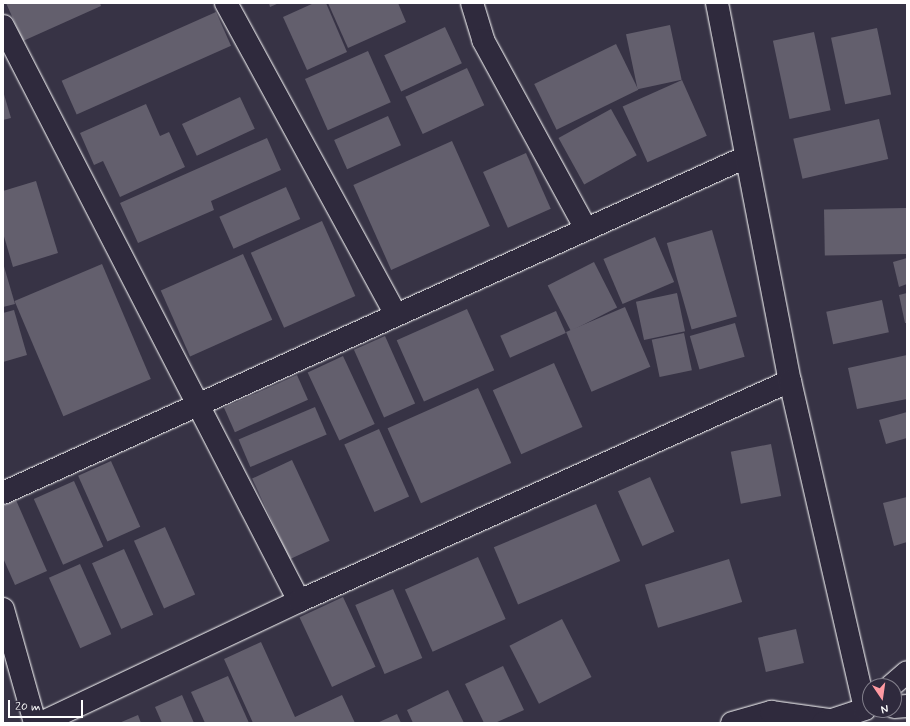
<!DOCTYPE html>
<html>
<head>
<meta charset="utf-8">
<style>
	body { margin:0 }
	#map { position:relative; width:910px; height:726px; overflow:hidden; background:#373345; font-family:Mynerve,sans-serif }
	div>[style] { position:absolute }
	[style*='--x'] { left:calc(var(--x)*1px); top:calc(var(--y)*1px); width:calc(var(--w)*1px); rotate:calc(var(--a)*1deg) }
	.building>* { inset:0; background:#635f6d; transform-origin:0 0 }
	.roads { filter:drop-shadow(0 0 1px #fff) drop-shadow(0 0 1px #fff) }
	.minor>* { height:22px; margin:-11px; padding:0 11px; transform-origin:11px; border-radius:11px; background:#2f2a3d }
	.tertiary>* { height:22px; margin:-11px; padding:0 11px; transform-origin:11px; border-radius:11px; background:#2f2a3d }
	.secondary>* { height:22px; margin:-11px; padding:0 11px; transform-origin:11px; border-radius:11px; background:#2f2a3d }
	span { translate:-50% -50%; white-space:nowrap; text-align:center; line-height:1.15; -webkit-text-stroke:3px #2f2a3d; paint-order:stroke }
	.frame { position:absolute; inset:0; border:4px solid #fff; pointer-events:none }
	.north { position:absolute; left:862px; top:678px; width:40px; height:40px; box-sizing:border-box; background:#2f2a3d; border:1px solid #827f8b; border-radius:50%; rotate:167deg; font-size:11px; font-weight:700; line-height:16px; text-align:center; color:#fff }
	.north::after { content:''; display:block; margin:auto; width:14px; height:18px; background:#ff9aa2; clip-path:polygon(50% 0,100% 100%,50% 72%,0 100%) }
	.scale { position:absolute; left:8px; top:700px; width:75px; height:18px; box-sizing:border-box; border:2px solid #fff; border-top:0; padding-left:5px; font-size:12px; line-height:14px; white-space:nowrap; color:#fff; -webkit-text-stroke:3px #2f2a3d; paint-order:stroke }
</style>
</head>
<body>
<div id="map">
	<div class="building">
		<div style="clip-path:polygon(6px 3px,100px 3px,101px 6px,23px 41px)"></div>
		<div style="clip-path:polygon(269px 3px,279px 3px,270px 7px)"></div>
		<div style="clip-path:polygon(314px 3px,326px 3px,347px 52px,307px 70px,283px 17px)"></div>
		<div style="clip-path:polygon(328px 3px,398px 3px,406px 22px,348px 48px)"></div>
		<div style="left:216px;top:12px;width:37px;height:169px;rotate:66deg"></div>
		<div style="left:670px;top:25px;width:56px;height:45px;rotate:78deg"></div>
		<div style="left:445px;top:27px;width:40px;height:67px;rotate:65deg"></div>
		<div style="left:877px;top:28px;width:68px;height:47px;rotate:78deg"></div>
		<div style="left:814px;top:32px;width:80px;height:42px;rotate:78deg"></div>
		<div style="left:616px;top:44px;width:51px;height:91px;rotate:64deg"></div>
		<div style="left:368px;top:51px;width:56px;height:69px;rotate:66deg"></div>
		<div style="left:467px;top:68px;width:41px;height:68px;rotate:65deg"></div>
		<div style="left:682px;top:80px;width:61px;height:65px;rotate:66deg"></div>
		<div style="clip-path:polygon(3px 91px,11px 118px,3px 120px)"></div>
		<div style="left:240px;top:97px;width:35px;height:64px;rotate:65deg"></div>
		<div style="clip-path:polygon(146px 104px,160px 136px,169px 132px,185px 167px,120px 197px,103px 161px,94px 165px,80px 133px)"></div>
		<div style="left:611px;top:109px;width:53px;height:60px;rotate:61deg"></div>
		<div style="left:388px;top:116px;width:32px;height:59px;rotate:66deg"></div>
		<div style="left:879px;top:119px;width:41px;height:88px;rotate:77deg"></div>
		<div style="clip-path:polygon(267px 138px,281px 170px,211px 201px,214px 210px,138px 243px,120px 203px)"></div>
		<div style="left:452px;top:141px;width:93px;height:108px;rotate:66deg"></div>
		<div style="left:526px;top:153px;width:61px;height:47px;rotate:66deg"></div>
		<div style="clip-path:polygon(36px 181px,58px 253px,13px 267px,3px 233px,3px 191px)"></div>
		<div style="left:286px;top:187px;width:35px;height:73px;rotate:66deg"></div>
		<div style="left:906px;top:208px;width:46px;height:82px;rotate:89deg"></div>
		<div style="left:322px;top:221px;width:82px;height:78px;rotate:66deg"></div>
		<div style="left:712px;top:230px;width:90px;height:47px;rotate:74deg"></div>
		<div style="left:655px;top:237px;width:49px;height:56px;rotate:67deg"></div>
		<div style="left:243px;top:254px;width:72px;height:90px;rotate:66deg"></div>
		<div style="clip-path:polygon(907px 258px,907px 284px,899px 287px,893px 262px)"></div>
		<div style="left:594px;top:262px;width:51px;height:52px;rotate:63deg"></div>
		<div style="clip-path:polygon(3px 263px,15px 304px,3px 307px)"></div>
		<div style="left:102px;top:264px;width:125px;height:95px;rotate:67deg"></div>
		<div style="left:677px;top:293px;width:39px;height:42px;rotate:78deg"></div>
		<div style="clip-path:polygon(907px 293px,907px 323px,905px 323px,899px 295px)"></div>
		<div style="left:882px;top:300px;width:33px;height:57px;rotate:78deg"></div>
		<div style="left:625px;top:307px;width:65px;height:64px;rotate:67deg"></div>
		<div style="left:467px;top:309px;width:67px;height:77px;rotate:66deg"></div>
		<div style="clip-path:polygon(14px 310px,27px 355px,3px 362px,3px 313px)"></div>
		<div style="left:556px;top:311px;width:24px;height:61px;rotate:66deg"></div>
		<div style="left:735px;top:323px;width:35px;height:47px;rotate:74deg"></div>
		<div style="left:684px;top:333px;width:38px;height:33px;rotate:78deg"></div>
		<div style="left:385px;top:336px;width:74px;height:34px;rotate:66deg"></div>
		<div style="clip-path:polygon(907px 355px,907px 399px,857px 409px,848px 368px)"></div>
		<div style="left:343px;top:356px;width:75px;height:39px;rotate:65deg"></div>
		<div style="left:554px;top:363px;width:70px;height:67px;rotate:66deg"></div>
		<div style="left:297px;top:375px;width:27px;height:80px;rotate:66deg"></div>
		<div style="left:478px;top:388px;width:82px;height:99px;rotate:66deg"></div>
		<div style="left:315px;top:407px;width:30px;height:83px;rotate:67deg"></div>
		<div style="clip-path:polygon(907px 412px,907px 438px,886px 444px,879px 420px)"></div>
		<div style="left:379px;top:429px;width:74px;height:38px;rotate:66deg"></div>
		<div style="left:771px;top:444px;width:53px;height:41px;rotate:79deg"></div>
		<div style="left:292px;top:460px;width:89px;height:44px;rotate:65deg"></div>
		<div style="left:111px;top:461px;width:72px;height:36px;rotate:66deg"></div>
		<div style="left:650px;top:477px;width:60px;height:35px;rotate:66deg"></div>
		<div style="left:74px;top:481px;width:72px;height:44px;rotate:66deg"></div>
		<div style="clip-path:polygon(907px 497px,907px 542px,894px 546px,883px 503px)"></div>
		<div style="clip-path:polygon(16px 500px,47px 571px,15px 585px,3px 558px,3px 506px)"></div>
		<div style="left:596px;top:504px;width:62px;height:111px;rotate:67deg"></div>
		<div style="left:165px;top:527px;width:74px;height:34px;rotate:66deg"></div>
		<div style="left:124px;top:549px;width:72px;height:35px;rotate:66deg"></div>
		<div style="left:478px;top:557px;width:68px;height:80px;rotate:66deg"></div>
		<div style="left:729px;top:559px;width:45px;height:88px;rotate:73deg"></div>
		<div style="left:80px;top:564px;width:77px;height:34px;rotate:66deg"></div>
		<div style="left:393px;top:589px;width:75px;height:41px;rotate:67deg"></div>
		<div style="left:343px;top:597px;width:77px;height:48px;rotate:65deg"></div>
		<div style="left:562px;top:619px;width:65px;height:59px;rotate:63deg"></div>
		<div style="left:796px;top:629px;width:35px;height:39px;rotate:77deg"></div>
		<div style="clip-path:polygon(261px 642px,295px 717px,342px 695px,355px 723px,253px 723px,224px 659px)"></div>
		<div style="clip-path:polygon(503px 666px,524px 710px,495px 723px,484px 723px,465px 684px)"></div>
		<div style="clip-path:polygon(228px 676px,249px 723px,205px 723px,191px 692px)"></div>
		<div style="clip-path:polygon(448px 690px,464px 723px,413px 723px,407px 710px)"></div>
		<div style="clip-path:polygon(182px 695px,194px 723px,162px 723px,155px 707px)"></div>
		<div style="clip-path:polygon(397px 714px,401px 723px,377px 723px)"></div>
		<div style="clip-path:polygon(138px 715px,141px 723px,119px 723px)"></div>
	</div>
	<div class="roads">
		<div class="minor">
			<div style="--x:226;--y:3;--w:355;--a:61.4"></div>
			<div style="--x:472;--y:3;--w:39;--a:73"></div>
			<div style="--x:483;--y:40;--w:215;--a:61.4"></div>
			<div style="--x:3;--y:26;--w:647;--a:62.76"></div>
			<div style="--x:3;--y:493;--w:815;--a:-24.33"></div>
			<div style="--x:3;--y:609;--w:118;--a:74.3"></div>
			<div style="--x:41;--y:723;--w:285;--a:-25.3"></div>
			<div style="--x:299;--y:601;--w:538;--a:-24.14"></div>
		</div>
		<div class="tertiary">
			<div style="--x:732;--y:723;--w:41;--a:-15.8"></div>
			<div style="--x:771;--y:712;--w:60;--a:7.7"></div>
			<div style="--x:823;--y:723;--w:44;--a:-18.4"></div>
		</div>
		<div class="secondary">
			<div style="--x:717;--y:3;--w:385;--a:79.1"></div>
			<div style="--x:790;--y:381;--w:336;--a:77.1"></div>
			<div style="--x:891;--y:686;--w:21;--a:-41"></div>
			<div style="--x:894;--y:707;--w:13;--a:-4"></div>
		</div>
	</div>
	<div class="frame"></div>
	<div class="north">N</div>
	<div class="scale">20 m</div>
</div>
</body>
</html>
